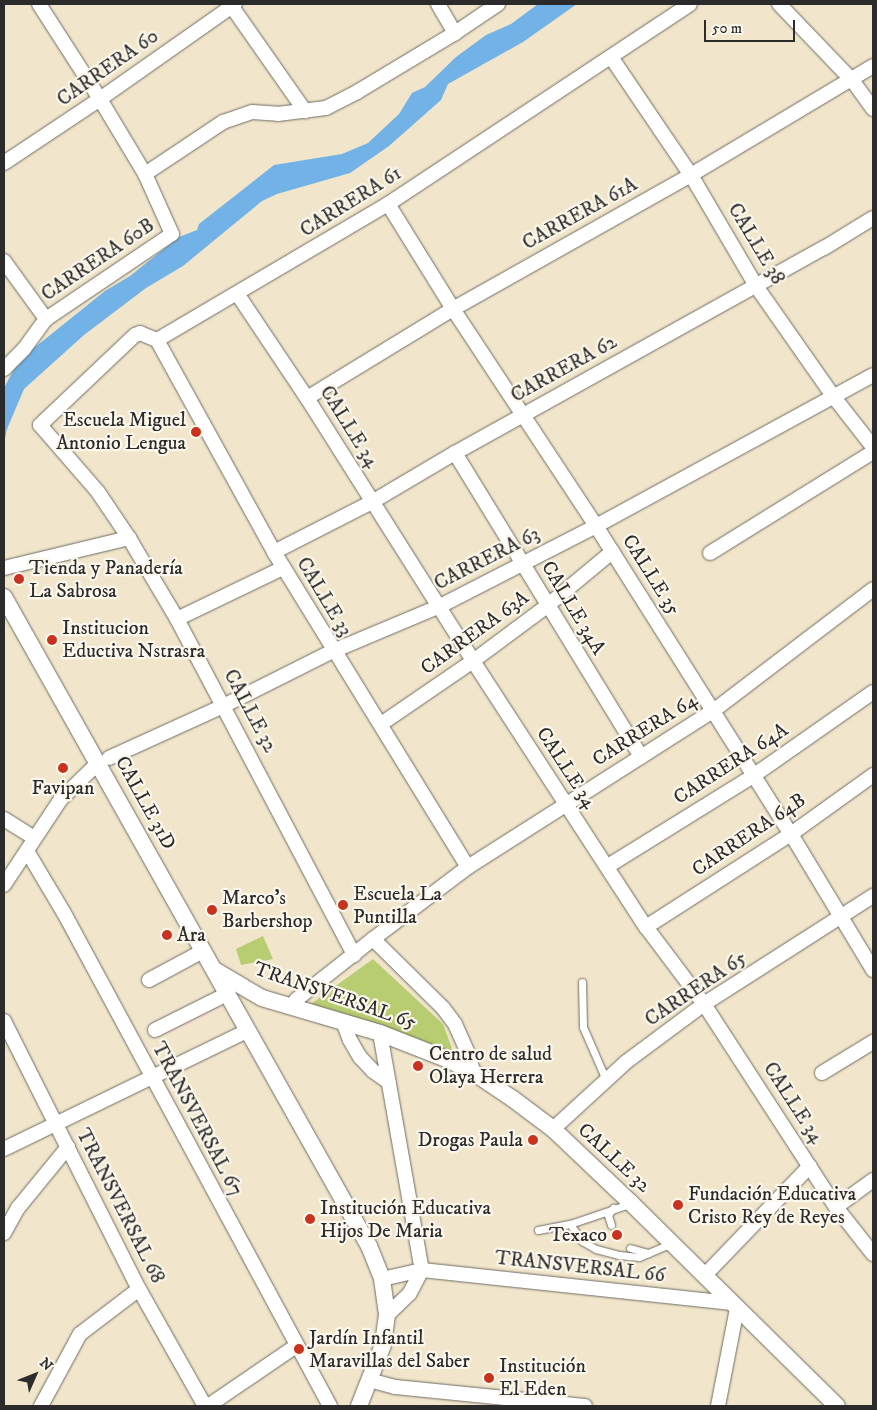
<!DOCTYPE html>
<html>
<head>
<meta charset="utf-8">
<style>
	body { margin:0 }
	#map { position:relative; width:877px; height:1410px; overflow:hidden; background:#f1e6cb; font-family:"IM FELL DW Pica",serif }
	div>[style] { position:absolute }
	[style*='--x'] { left:calc(var(--x)*1px); top:calc(var(--y)*1px); width:calc(var(--w)*1px); rotate:calc(var(--a)*1deg) }
	.green>* { inset:0; background:#b8cd71 }
	.water>* { inset:0; background:#72b2e6 }
	.roads { filter:drop-shadow(0 0 1px #706c63) drop-shadow(0 0 1px #706c63) }
	.service>* { height:7px; margin:-3.5px; padding:0 3.5px; transform-origin:3.5px; border-radius:3.5px; background:#fff }
	.minor>* { height:14px; margin:-7px; padding:0 7px; transform-origin:7px; border-radius:7px; background:#fff }
	.tertiary>* { height:16px; margin:-8px; padding:0 8px; transform-origin:8px; border-radius:8px; background:#fff }
	.dots>* { width:14px; height:14px; translate:-50% -50%; box-sizing:border-box; border:2px solid #fbf7ec; border-radius:50% }
	span { translate:-50% -50%; white-space:nowrap; text-align:center; line-height:1.15; -webkit-text-stroke:4.5px #fbf7ec; paint-order:stroke }
	.street-label { font-size:20px; color:#2b2b2b }
	.poi-label { font-size:20px; color:#2b2b2b }
	.right { translate:-100% -50%; text-align:right }
	.left { translate:0 -50%; text-align:left }
	.frame { position:absolute; inset:0; border:5px solid #2b2b2b; pointer-events:none }
	.north { position:absolute; left:10px; top:1350px; width:50px; height:50px; -webkit-text-stroke:4px #fbf7ec; paint-order:stroke; rotate:46deg; font-size:14px; font-weight:700; line-height:20px; text-align:center; color:#2b2b2b }
	.north::after { content:''; display:block; margin:auto; width:18px; height:22px; background:#2b2b2b; clip-path:polygon(50% 0,100% 100%,50% 72%,0 100%) }
	.scale { position:absolute; left:704px; top:20px; width:91px; height:22px; box-sizing:border-box; border:2px solid #2b2b2b; border-top:0; padding-left:6px; font-size:15px; line-height:18px; white-space:nowrap; color:#2b2b2b; -webkit-text-stroke:4px #fbf7ec; paint-order:stroke }
</style>
</head>
<body>
<div id="map">
	<div class="green">
		<div style="clip-path:polygon(263px 936px,273px 959px,241px 965px,236px 949px)"></div>
		<div style="clip-path:polygon(373px 959px,443px 1024px,454px 1054px,308px 1006px)"></div>
	</div>
	<div class="water">
		<div style="clip-path:polygon(538px 4px,577px 4px,523px 42px,448px 84px,441px 100px,389px 146px,350px 173px,277px 194px,262px 201px,183px 266px,146px 288px,84px 335px,24px 389px,7px 429px,4px 444px,4px 388px,19px 360px,105px 291px,130px 276px,179px 237px,197px 230px,199px 224px,274px 165px,342px 154px,368px 143px,399px 114px,412px 93px,425px 87px,456px 57px,486px 35px,511px 24px)"></div>
	</div>
	<div class="roads">
		<div class="service">
			<div style="--x:582;--y:982;--w:45;--a:88.7"></div>
			<div style="--x:583;--y:1027;--w:58;--a:66.5"></div>
			<div style="--x:570;--y:1224;--w:21;--a:55"></div>
			<div style="--x:582;--y:1241;--w:16;--a:30"></div>
			<div style="--x:596;--y:1249;--w:24;--a:15"></div>
			<div style="--x:619;--y:1255;--w:20;--a:6"></div>
			<div style="--x:639;--y:1257;--w:36;--a:-23"></div>
			<div style="--x:611;--y:1225;--w:10;--a:-107"></div>
			<div style="--x:608;--y:1215;--w:9;--a:-54"></div>
			<div style="--x:538;--y:1230;--w:33;--a:-11"></div>
			<div style="--x:570;--y:1224;--w:62;--a:-18.7"></div>
			<div style="--x:630;--y:1248;--w:19;--a:16"></div>
		</div>
		<div class="minor">
			<div style="--x:230;--y:4;--w:131;--a:55"></div>
			<div style="--x:438;--y:4;--w:34;--a:60"></div>
			<div style="--x:779;--y:4;--w:105;--a:46.2"></div>
			<div style="--x:852;--y:80;--w:36;--a:54"></div>
			<div style="--x:611;--y:57;--w:143;--a:55.9"></div>
			<div style="--x:691;--y:175;--w:129;--a:59.6"></div>
			<div style="--x:756;--y:286;--w:134;--a:55"></div>
			<div style="--x:833;--y:396;--w:65;--a:51.9"></div>
			<div style="--x:4;--y:163;--w:115;--a:-33.7"></div>
			<div style="--x:100;--y:99;--w:165;--a:-35.1"></div>
			<div style="--x:145;--y:174;--w:94;--a:-33.7"></div>
			<div style="--x:223;--y:122;--w:31;--a:-19"></div>
			<div style="--x:252;--y:112;--w:26;--a:4"></div>
			<div style="--x:278;--y:114;--w:48;--a:-7.1"></div>
			<div style="--x:326;--y:108;--w:35;--a:-27"></div>
			<div style="--x:357;--y:92;--w:114;--a:-31"></div>
			<div style="--x:455;--y:33;--w:52;--a:-34"></div>
			<div style="--x:388;--y:204;--w:123;--a:58.2"></div>
			<div style="--x:453;--y:309;--w:260;--a:56.6"></div>
			<div style="--x:596;--y:526;--w:365;--a:57.7"></div>
			<div style="--x:791;--y:834;--w:159;--a:58.9"></div>
			<div style="--x:4;--y:261;--w:72;--a:54.1"></div>
			<div style="--x:238;--y:295;--w:124;--a:56.2"></div>
			<div style="--x:307;--y:398;--w:311;--a:57.7"></div>
			<div style="--x:473;--y:661;--w:317;--a:57"></div>
			<div style="--x:646;--y:927;--w:96;--a:53"></div>
			<div style="--x:704;--y:1004;--w:242;--a:57"></div>
			<div style="--x:836;--y:1207;--w:60;--a:51.8"></div>
			<div style="--x:157;--y:340;--w:18;--a:-158"></div>
			<div style="--x:140;--y:333;--w:5;--a:158"></div>
			<div style="--x:135;--y:335;--w:131;--a:136.5"></div>
			<div style="--x:40;--y:425;--w:89;--a:49.1"></div>
			<div style="--x:98;--y:492;--w:55;--a:56"></div>
			<div style="--x:129;--y:538;--w:94;--a:59.3"></div>
			<div style="--x:177;--y:619;--w:380;--a:62.2"></div>
			<div style="--x:157;--y:340;--w:268;--a:-30.5"></div>
			<div style="--x:388;--y:204;--w:362;--a:-33.5"></div>
			<div style="--x:157;--y:340;--w:242;--a:61.1"></div>
			<div style="--x:274;--y:552;--w:370;--a:58.4"></div>
			<div style="--x:4;--y:369;--w:28;--a:-45"></div>
			<div style="--x:24;--y:349;--w:37;--a:-54"></div>
			<div style="--x:46;--y:319;--w:152;--a:-34"></div>
			<div style="--x:172;--y:234;--w:66;--a:-114.2"></div>
			<div style="--x:145;--y:174;--w:87;--a:-121"></div>
			<div style="--x:100;--y:99;--w:113;--a:-122.7"></div>
			<div style="--x:307;--y:398;--w:171;--a:-31.4"></div>
			<div style="--x:453;--y:309;--w:273;--a:-29.4"></div>
			<div style="--x:691;--y:175;--w:212;--a:-30.9"></div>
			<div style="--x:455;--y:453;--w:356;--a:58.5"></div>
			<div style="--x:274;--y:552;--w:110;--a:-27"></div>
			<div style="--x:372;--y:502;--w:96;--a:-30.6"></div>
			<div style="--x:455;--y:453;--w:422;--a:-29.1"></div>
			<div style="--x:824;--y:248;--w:57;--a:-31.5"></div>
			<div style="--x:710;--y:553;--w:192;--a:-31.8"></div>
			<div style="--x:4;--y:568;--w:129;--a:-13.5"></div>
			<div style="--x:177;--y:619;--w:118;--a:-25.7"></div>
			<div style="--x:381;--y:724;--w:112;--a:-34.4"></div>
			<div style="--x:473;--y:661;--w:92;--a:-36.6"></div>
			<div style="--x:547;--y:606;--w:85;--a:-39.7"></div>
			<div style="--x:109;--y:758;--w:125;--a:-24.5"></div>
			<div style="--x:223;--y:706;--w:123;--a:-26.6"></div>
			<div style="--x:333;--y:651;--w:116;--a:-22.8"></div>
			<div style="--x:440;--y:606;--w:175;--a:-27.1"></div>
			<div style="--x:596;--y:526;--w:315;--a:-28.6"></div>
			<div style="--x:4;--y:819;--w:36;--a:32"></div>
			<div style="--x:27;--y:851;--w:72;--a:59.2"></div>
			<div style="--x:64;--y:913;--w:560;--a:61.65"></div>
			<div style="--x:608;--y:866;--w:171;--a:-31.8"></div>
			<div style="--x:753;--y:776;--w:146;--a:-35"></div>
			<div style="--x:4;--y:885;--w:103;--a:-56.5"></div>
			<div style="--x:61;--y:799;--w:52;--a:-44.2"></div>
			<div style="--x:646;--y:927;--w:172;--a:-32.7"></div>
			<div style="--x:791;--y:834;--w:101;--a:-35.7"></div>
			<div style="--x:373;--y:939;--w:98;--a:44.6"></div>
			<div style="--x:443;--y:1008;--w:20;--a:53"></div>
			<div style="--x:455;--y:1024;--w:32;--a:66"></div>
			<div style="--x:468;--y:1053;--w:20;--a:75"></div>
			<div style="--x:149;--y:980;--w:61;--a:-28.2"></div>
			<div style="--x:291;--y:1007;--w:10;--a:-53"></div>
			<div style="--x:297;--y:999;--w:97;--a:-38.3"></div>
			<div style="--x:373;--y:939;--w:119;--a:-37.2"></div>
			<div style="--x:468;--y:867;--w:290;--a:-32.5"></div>
			<div style="--x:713;--y:711;--w:201;--a:-37.3"></div>
			<div style="--x:4;--y:1021;--w:300;--a:63.3"></div>
			<div style="--x:139;--y:1289;--w:134;--a:60.6"></div>
			<div style="--x:343;--y:1022;--w:19;--a:69"></div>
			<div style="--x:350;--y:1040;--w:20;--a:60"></div>
			<div style="--x:360;--y:1057;--w:19;--a:47"></div>
			<div style="--x:373;--y:1071;--w:19;--a:35"></div>
			<div style="--x:155;--y:1030;--w:80;--a:-26.6"></div>
			<div style="--x:380;--y:1033;--w:241;--a:80"></div>
			<div style="--x:422;--y:1270;--w:27;--a:118"></div>
			<div style="--x:409;--y:1294;--w:30;--a:136"></div>
			<div style="--x:822;--y:1073;--w:60;--a:-31.3"></div>
			<div style="--x:553;--y:1129;--w:99;--a:-42.5"></div>
			<div style="--x:626;--y:1062;--w:97;--a:-36.6"></div>
			<div style="--x:704;--y:1004;--w:201;--a:-32.6"></div>
			<div style="--x:4;--y:1149;--w:270;--a:-25.9"></div>
			<div style="--x:836;--y:1207;--w:46;--a:-36.1"></div>
			<div style="--x:4;--y:1233;--w:29;--a:-61"></div>
			<div style="--x:18;--y:1208;--w:79;--a:-50.7"></div>
			<div style="--x:705;--y:1275;--w:151;--a:-46.1"></div>
			<div style="--x:382;--y:1279;--w:41;--a:-12.7"></div>
			<div style="--x:422;--y:1270;--w:312;--a:6.1"></div>
			<div style="--x:369;--y:1380;--w:27;--a:15"></div>
			<div style="--x:395;--y:1387;--w:191;--a:5.7"></div>
			<div style="--x:41;--y:1406;--w:82;--a:-61.6"></div>
			<div style="--x:80;--y:1334;--w:74;--a:-37.3"></div>
			<div style="--x:208;--y:1406;--w:107;--a:-34.3"></div>
			<div style="--x:718;--y:1406;--w:100;--a:-79"></div>
		</div>
		<div class="tertiary">
			<div style="--x:4;--y:597;--w:745;--a:60.65"></div>
			<div style="--x:369;--y:1246;--w:35;--a:68"></div>
			<div style="--x:382;--y:1279;--w:36;--a:82"></div>
			<div style="--x:387;--y:1315;--w:30;--a:98"></div>
			<div style="--x:383;--y:1345;--w:66;--a:111.5"></div>
			<div style="--x:216;--y:971;--w:53;--a:30.4"></div>
			<div style="--x:262;--y:998;--w:123;--a:16.5"></div>
			<div style="--x:380;--y:1033;--w:74;--a:21.4"></div>
			<div style="--x:449;--y:1060;--w:27;--a:27"></div>
			<div style="--x:473;--y:1072;--w:48;--a:34"></div>
			<div style="--x:513;--y:1099;--w:50;--a:36.9"></div>
			<div style="--x:553;--y:1129;--w:108;--a:43.5"></div>
			<div style="--x:631;--y:1203;--w:289;--a:44.6"></div>
		</div>
	</div>
	<div class="dots">
		<div style="left:196px;top:432px;background:#c8321e"></div>
		<div style="left:19px;top:579px;background:#c8321e"></div>
		<div style="left:52px;top:640px;background:#c8321e"></div>
		<div style="left:63px;top:768px;background:#c8321e"></div>
		<div style="left:343px;top:905px;background:#c8321e"></div>
		<div style="left:212px;top:910px;background:#c8321e"></div>
		<div style="left:167px;top:935px;background:#c8321e"></div>
		<div style="left:418px;top:1066px;background:#c8321e"></div>
		<div style="left:533px;top:1140px;background:#c8321e"></div>
		<div style="left:678px;top:1205px;background:#c8321e"></div>
		<div style="left:310px;top:1219px;background:#c8321e"></div>
		<div style="left:617px;top:1235px;background:#c8321e"></div>
		<div style="left:299px;top:1349px;background:#c8321e"></div>
		<div style="left:489px;top:1378px;background:#c8321e"></div>
	</div>
	<div class="street-label">
		<span style="left:108px;top:68px;rotate:-35deg">CARRERA 60</span>
		<span style="left:351px;top:202px;rotate:-32deg">CARRERA 61</span>
		<span style="left:580px;top:214px;rotate:-29deg">CARRERA 61A</span>
		<span style="left:756px;top:244px;rotate:59deg">CALLE 38</span>
		<span style="left:98px;top:260px;rotate:-34deg">CARRERA 60B</span>
		<span style="left:564px;top:369px;rotate:-29deg">CARRERA 62</span>
		<span style="left:349px;top:427px;rotate:58deg">CALLE 34</span>
		<span style="left:487px;top:559px;rotate:-27deg">CARRERA 63</span>
		<span style="left:651px;top:575px;rotate:58deg">CALLE 35</span>
		<span style="left:324px;top:597px;rotate:59deg">CALLE 33</span>
		<span style="left:573px;top:608px;rotate:59deg">CALLE 34A</span>
		<span style="left:475px;top:633px;rotate:-36deg">CARRERA 63A</span>
		<span style="left:250px;top:711px;rotate:62deg">CALLE 32</span>
		<span style="left:645px;top:730px;rotate:-32deg">CARRERA 64</span>
		<span style="left:731px;top:764px;rotate:-33deg">CARRERA 64A</span>
		<span style="left:566px;top:768px;rotate:57deg">CALLE 34</span>
		<span style="left:145px;top:803px;rotate:61deg">CALLE 31D</span>
		<span style="left:749px;top:835px;rotate:-34deg">CARRERA 64B</span>
		<span style="left:696px;top:989px;rotate:-34deg">CARRERA 65</span>
		<span style="left:335px;top:996px;rotate:19deg">TRANSVERSAL 65</span>
		<span style="left:793px;top:1103px;rotate:57deg">CALLE 34</span>
		<span style="left:197px;top:1119px;rotate:62deg">TRANSVERSAL 67</span>
		<span style="left:614px;top:1158px;rotate:43deg">CALLE 32</span>
		<span style="left:120px;top:1206px;rotate:63deg">TRANSVERSAL 68</span>
		<span style="left:580px;top:1267px;rotate:6deg">TRANSVERSAL 66</span>
	</div>
	<div class="poi-label">
		<span class="right" style="left:186px;top:432px">Escuela Miguel<br>Antonio Lengua</span>
		<span class="left" style="left:29px;top:580px">Tienda y Panadería<br>La Sabrosa</span>
		<span class="left" style="left:62px;top:640px">Institucion<br>Eductiva Nstrasra</span>
		<span style="left:63px;top:788px">Favipan</span>
		<span class="left" style="left:353px;top:906px">Escuela La<br>Puntilla</span>
		<span class="left" style="left:222px;top:910px">Marco's<br>Barbershop</span>
		<span class="left" style="left:177px;top:935px">Ara</span>
		<span class="left" style="left:429px;top:1066px">Centro de salud<br>Olaya Herrera</span>
		<span class="right" style="left:523px;top:1140px">Drogas Paula</span>
		<span class="left" style="left:688px;top:1206px">Fundación Educativa<br>Cristo Rey de Reyes</span>
		<span class="left" style="left:320px;top:1220px">Institución Educativa<br>Hijos De Maria</span>
		<span class="right" style="left:607px;top:1235px">Texaco</span>
		<span class="left" style="left:309px;top:1350px">Jardín Infantil<br>Maravillas del Saber</span>
		<span class="left" style="left:499px;top:1378px">Institución<br>El Eden</span>
	</div>
	<div class="frame"></div>
	<div class="north">N</div>
	<div class="scale">50 m</div>
</div>
</body>
</html>
